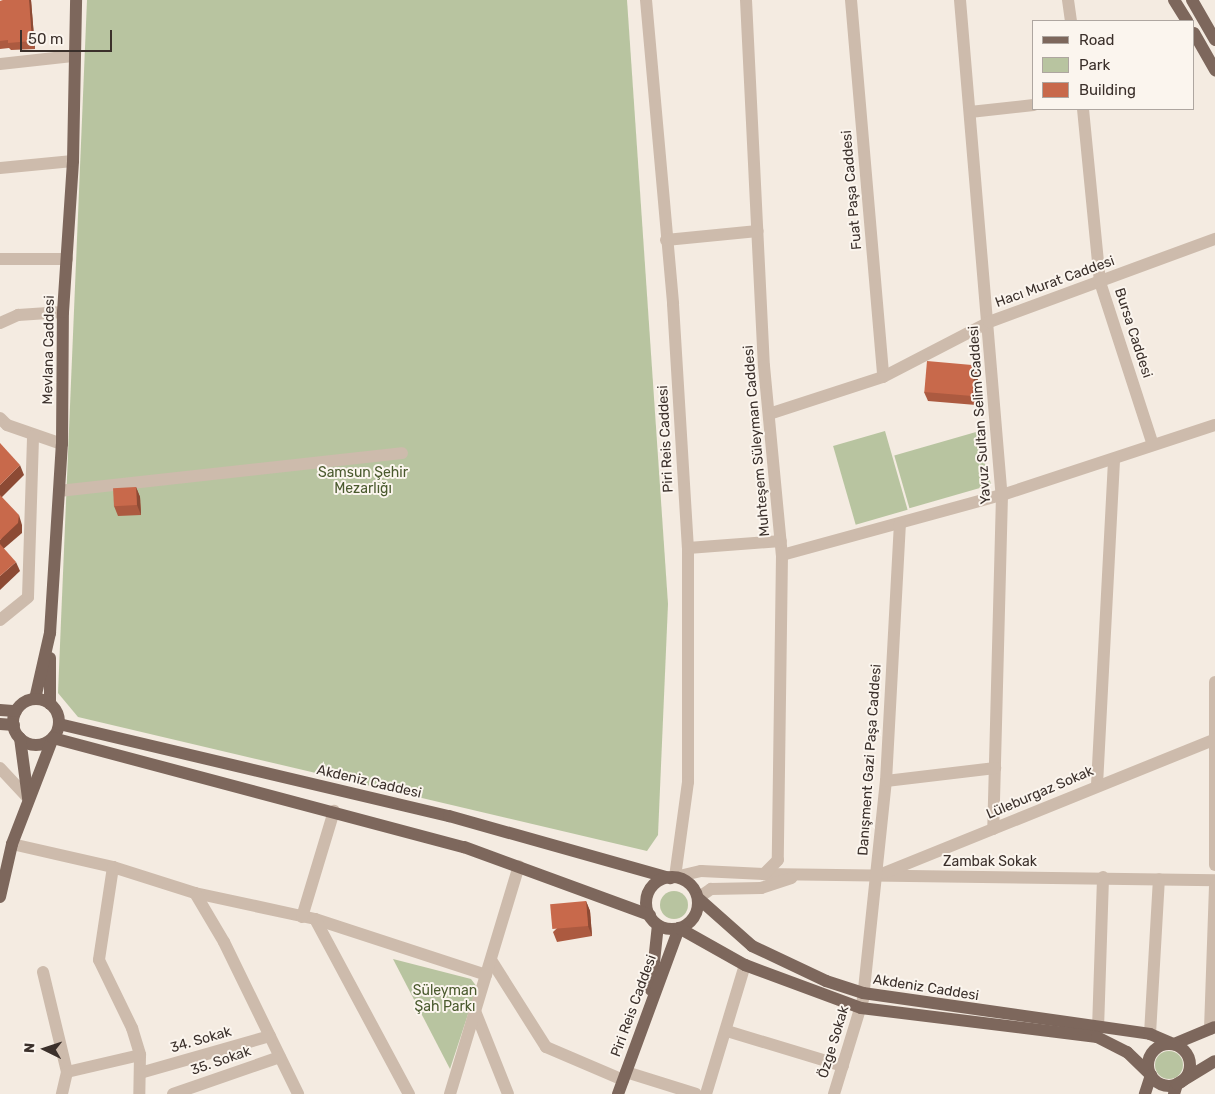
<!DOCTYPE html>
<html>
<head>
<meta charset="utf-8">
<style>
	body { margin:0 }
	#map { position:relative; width:1215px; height:1094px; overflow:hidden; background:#f4ebe1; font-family:Rubik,sans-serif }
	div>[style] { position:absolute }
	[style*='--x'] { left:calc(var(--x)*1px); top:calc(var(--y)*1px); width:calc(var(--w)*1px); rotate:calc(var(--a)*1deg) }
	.green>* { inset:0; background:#b8c4a0; transform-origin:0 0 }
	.round { border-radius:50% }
	.minor>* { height:12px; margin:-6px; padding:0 6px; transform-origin:6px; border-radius:6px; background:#cdbbac }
	.major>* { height:12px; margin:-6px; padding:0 6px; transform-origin:6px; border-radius:6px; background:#7d675c }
	.major>.ring { margin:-6px; padding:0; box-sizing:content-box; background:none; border:12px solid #7d675c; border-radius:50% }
	.wall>* { inset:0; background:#ac5a40 }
	.shaded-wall>* { inset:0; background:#8c4a34 }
	.building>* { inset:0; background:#c8694b; transform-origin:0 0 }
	span { translate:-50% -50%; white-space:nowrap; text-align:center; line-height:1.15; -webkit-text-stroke:4px #fbf5ee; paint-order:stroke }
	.street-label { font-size:14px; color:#3b302b }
	.park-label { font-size:14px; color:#4a5a2e }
	.legend { position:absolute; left:1032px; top:20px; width:162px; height:90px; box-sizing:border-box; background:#fbf5ee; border:1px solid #aea6a0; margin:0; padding:6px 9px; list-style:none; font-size:15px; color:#3b302b }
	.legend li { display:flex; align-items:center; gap:10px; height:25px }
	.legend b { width:25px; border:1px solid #aea6a0 }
	.north { position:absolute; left:20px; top:1024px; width:50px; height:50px; -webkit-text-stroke:4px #fbf5ee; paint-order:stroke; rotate:274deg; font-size:14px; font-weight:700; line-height:20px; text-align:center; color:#3b302b }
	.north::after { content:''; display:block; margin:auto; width:18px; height:22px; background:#3b302b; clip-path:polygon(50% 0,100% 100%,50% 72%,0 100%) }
	.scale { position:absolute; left:20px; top:30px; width:92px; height:22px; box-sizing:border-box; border:2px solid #3b302b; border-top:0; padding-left:6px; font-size:15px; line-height:18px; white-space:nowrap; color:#3b302b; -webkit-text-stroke:4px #fbf5ee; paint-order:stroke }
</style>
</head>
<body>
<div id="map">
	<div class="green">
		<div style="clip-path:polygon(87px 0,627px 0,668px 604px,658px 835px,647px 851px,78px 717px,58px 693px)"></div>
		<div style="left:885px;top:431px;width:82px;height:54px;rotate:74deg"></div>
		<div style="left:976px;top:432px;width:55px;height:85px;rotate:74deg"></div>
		<div class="round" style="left:660px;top:891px;width:28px;height:28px"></div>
		<div style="clip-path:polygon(393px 959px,471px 979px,477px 987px,450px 1069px)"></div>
		<div class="round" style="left:1155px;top:1051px;width:28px;height:28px"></div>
	</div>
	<div class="minor">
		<div style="--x:646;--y:0;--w:305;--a:84.9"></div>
		<div style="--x:673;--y:304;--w:244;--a:86.5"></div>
		<div style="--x:688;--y:548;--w:234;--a:90"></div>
		<div style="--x:688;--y:782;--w:96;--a:97.8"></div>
		<div style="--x:675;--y:877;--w:27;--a:-13"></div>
		<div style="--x:701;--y:871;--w:63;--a:2.7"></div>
		<div style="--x:764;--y:874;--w:451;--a:0.8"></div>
		<div style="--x:746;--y:0;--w:366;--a:87.2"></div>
		<div style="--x:764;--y:366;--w:190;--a:84.6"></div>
		<div style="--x:782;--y:555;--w:305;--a:90.8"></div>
		<div style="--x:778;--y:860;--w:20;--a:135"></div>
		<div style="--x:851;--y:0;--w:378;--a:85.1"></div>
		<div style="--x:960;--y:0;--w:497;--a:85.2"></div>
		<div style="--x:1002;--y:495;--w:334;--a:91.5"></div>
		<div style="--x:1068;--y:0;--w:21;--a:82"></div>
		<div style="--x:0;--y:64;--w:73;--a:-6.3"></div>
		<div style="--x:1083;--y:109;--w:174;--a:84.4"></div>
		<div style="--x:1100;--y:282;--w:171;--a:72"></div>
		<div style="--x:970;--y:112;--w:64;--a:-6.2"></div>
		<div style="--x:0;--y:168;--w:73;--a:-5.5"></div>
		<div style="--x:666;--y:240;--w:92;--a:-5.6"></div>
		<div style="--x:0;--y:259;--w:67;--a:0"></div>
		<div style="--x:0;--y:323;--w:20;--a:-24"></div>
		<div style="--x:18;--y:315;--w:45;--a:-3.8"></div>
		<div style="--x:769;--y:414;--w:120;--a:-18"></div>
		<div style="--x:883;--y:377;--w:119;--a:-27.4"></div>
		<div style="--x:989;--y:322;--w:241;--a:-20.2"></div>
		<div style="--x:0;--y:418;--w:10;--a:45"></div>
		<div style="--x:7;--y:425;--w:58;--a:19.1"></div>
		<div style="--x:59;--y:491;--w:345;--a:-6.3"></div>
		<div style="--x:688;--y:548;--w:93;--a:-4.3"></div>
		<div style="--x:782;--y:555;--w:228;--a:-15.3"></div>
		<div style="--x:1002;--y:495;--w:224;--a:-18.2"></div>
		<div style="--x:0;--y:620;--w:36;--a:-39"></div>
		<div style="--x:28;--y:597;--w:161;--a:-88.2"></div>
		<div style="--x:1215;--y:682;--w:183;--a:90"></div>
		<div style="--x:0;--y:768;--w:41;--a:47"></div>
		<div style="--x:886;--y:781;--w:110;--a:-6.8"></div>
		<div style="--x:1097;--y:785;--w:326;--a:-87"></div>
		<div style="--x:12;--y:844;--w:104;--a:12.8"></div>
		<div style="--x:113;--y:867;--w:86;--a:17.6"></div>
		<div style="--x:195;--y:893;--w:123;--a:12.2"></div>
		<div style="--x:315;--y:919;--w:180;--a:18.1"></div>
		<div style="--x:113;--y:867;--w:94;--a:98.6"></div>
		<div style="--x:99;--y:960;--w:76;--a:64.1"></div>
		<div style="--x:132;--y:1028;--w:28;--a:73"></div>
		<div style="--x:140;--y:1055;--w:39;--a:91"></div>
		<div style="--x:884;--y:873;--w:357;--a:-22"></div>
		<div style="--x:195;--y:893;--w:57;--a:59.4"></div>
		<div style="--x:224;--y:942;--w:169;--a:64"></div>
		<div style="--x:698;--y:898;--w:16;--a:-35"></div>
		<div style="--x:711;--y:889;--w:50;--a:-1.1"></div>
		<div style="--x:761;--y:888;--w:32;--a:-18"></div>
		<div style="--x:302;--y:917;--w:111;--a:-73.2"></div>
		<div style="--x:315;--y:919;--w:199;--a:61.8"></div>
		<div style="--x:491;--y:960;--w:103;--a:57.7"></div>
		<div style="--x:546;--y:1047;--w:84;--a:23.2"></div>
		<div style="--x:43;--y:972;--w:103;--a:76.5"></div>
		<div style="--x:67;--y:1072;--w:23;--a:103"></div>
		<div style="--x:475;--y:1011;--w:89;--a:68.3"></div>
		<div style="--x:1098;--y:1029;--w:152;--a:-88.1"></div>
		<div style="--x:1210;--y:1029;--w:142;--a:-88"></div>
		<div style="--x:727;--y:1031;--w:121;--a:16.8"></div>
		<div style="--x:1150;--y:1034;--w:155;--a:-86.7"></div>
		<div style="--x:67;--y:1072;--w:75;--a:-13.1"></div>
		<div style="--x:626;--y:1072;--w:73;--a:17.4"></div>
		<div style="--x:140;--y:1073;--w:135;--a:-15.9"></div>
		<div style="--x:173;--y:1094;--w:113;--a:-19.1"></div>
		<div style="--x:450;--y:1094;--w:238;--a:-73.2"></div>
		<div style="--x:706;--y:1094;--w:135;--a:-73.2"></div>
		<div style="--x:834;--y:1094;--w:99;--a:-73"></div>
		<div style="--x:863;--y:999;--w:219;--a:-84"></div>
		<div style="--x:886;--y:781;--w:258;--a:-86.9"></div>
	</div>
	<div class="major">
		<div style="--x:1174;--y:0;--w:25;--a:58"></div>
		<div style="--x:1192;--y:0;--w:46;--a:60.1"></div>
		<div style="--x:1194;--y:33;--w:43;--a:60.4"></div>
		<div style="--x:50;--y:658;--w:46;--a:90"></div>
		<div style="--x:35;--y:699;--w:68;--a:-77.2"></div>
		<div style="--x:50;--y:633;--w:189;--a:-86.4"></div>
		<div style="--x:62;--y:444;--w:132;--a:-89.6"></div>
		<div style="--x:63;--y:312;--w:151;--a:-86.2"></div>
		<div style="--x:73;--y:161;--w:161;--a:-88.9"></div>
		<div class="ring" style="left:13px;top:699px;width:34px;height:34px"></div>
		<div style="--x:0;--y:710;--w:16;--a:4"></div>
		<div style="--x:0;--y:724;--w:14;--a:4"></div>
		<div style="--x:59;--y:724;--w:401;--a:13.3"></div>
		<div style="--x:449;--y:816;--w:230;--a:15.7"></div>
		<div style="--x:20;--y:738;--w:61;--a:82.4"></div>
		<div class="ring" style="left:646px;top:877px;width:40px;height:40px"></div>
		<div style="--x:0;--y:897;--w:54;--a:-77.2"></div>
		<div style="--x:12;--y:844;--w:114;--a:-68.9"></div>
		<div style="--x:53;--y:738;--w:425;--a:14.9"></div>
		<div style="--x:464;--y:847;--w:198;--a:20.1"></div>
		<div style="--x:698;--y:898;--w:72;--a:41.6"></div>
		<div style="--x:752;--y:946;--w:82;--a:25.3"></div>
		<div style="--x:826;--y:981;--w:39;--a:18"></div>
		<div style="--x:863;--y:993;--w:290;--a:8.1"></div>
		<div style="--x:1150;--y:1034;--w:26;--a:23"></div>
		<div style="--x:1174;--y:1044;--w:44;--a:-22.5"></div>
		<div style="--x:651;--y:990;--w:65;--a:-83.9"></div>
		<div class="ring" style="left:1148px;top:1044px;width:30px;height:30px"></div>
		<div style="--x:618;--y:1094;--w:177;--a:-69.8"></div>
		<div style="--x:679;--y:928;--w:76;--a:29.3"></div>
		<div style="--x:745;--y:965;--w:124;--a:20.3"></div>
		<div style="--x:861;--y:1008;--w:238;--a:7"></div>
		<div style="--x:1097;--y:1037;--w:34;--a:27"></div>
		<div style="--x:1127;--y:1052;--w:33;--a:44"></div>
		<div style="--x:1151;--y:1075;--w:20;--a:108"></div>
		<div style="--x:1174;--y:1094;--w:10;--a:-73"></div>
		<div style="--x:1177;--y:1084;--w:44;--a:-31.2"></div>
	</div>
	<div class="wall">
		<div style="clip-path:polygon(31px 0,35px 49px,11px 50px,9px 48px,0 49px,0 1px)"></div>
		<div style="clip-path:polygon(978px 375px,976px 405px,928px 401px,924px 392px)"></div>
		<div style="clip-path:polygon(136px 487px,140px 497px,141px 515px,118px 516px,114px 506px)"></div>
		<div style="clip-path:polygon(586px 901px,590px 911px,592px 936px,557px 942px,553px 932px)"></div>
	</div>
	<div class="shaded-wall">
		<div style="clip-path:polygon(29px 0,31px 0,35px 49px,32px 41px)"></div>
		<div style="clip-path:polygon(975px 365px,978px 375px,976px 405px,972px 396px)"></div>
		<div style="clip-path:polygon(20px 465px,24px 475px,0 499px,0 485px)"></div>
		<div style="clip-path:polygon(136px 487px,140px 497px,141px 515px,137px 505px)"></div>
		<div style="clip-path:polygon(19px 515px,22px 525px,22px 533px,1px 551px,0 547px,0 540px)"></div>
		<div style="clip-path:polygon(16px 562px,20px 571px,0 590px,0 576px)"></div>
		<div style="clip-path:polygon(586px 901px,590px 911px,592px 936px,588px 926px)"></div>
	</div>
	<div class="building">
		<div style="clip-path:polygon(3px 0,29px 0,32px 41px,8px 43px,8px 40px,0 41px,0 1px)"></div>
		<div style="left:927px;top:361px;width:48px;height:31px;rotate:5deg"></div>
		<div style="clip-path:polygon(0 443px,20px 465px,0 485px)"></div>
		<div style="left:136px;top:487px;width:18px;height:23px;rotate:87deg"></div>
		<div style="clip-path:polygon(0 495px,19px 515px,18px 523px,0 540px)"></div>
		<div style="clip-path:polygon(0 544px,16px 562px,0 576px)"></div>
		<div style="left:586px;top:901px;width:25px;height:36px;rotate:85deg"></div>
	</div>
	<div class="street-label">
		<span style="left:852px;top:190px;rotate:-95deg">Fuat Paşa Caddesi</span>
		<span style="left:1055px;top:282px;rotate:-20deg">Hacı Murat Caddesi</span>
		<span style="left:1133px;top:333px;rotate:72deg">Bursa Caddesi</span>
		<span style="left:49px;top:350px;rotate:-89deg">Mevlana Caddesi</span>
		<span style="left:980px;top:415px;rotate:-94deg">Yavuz Sultan Selim Caddesi</span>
		<span style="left:666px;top:439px;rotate:-93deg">Piri Reis Caddesi</span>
		<span style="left:757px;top:441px;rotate:-95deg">Muhteşem Süleyman Caddesi</span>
		<span style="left:870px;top:760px;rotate:-86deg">Danışment Gazi Paşa Caddesi</span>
		<span style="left:369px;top:782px;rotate:13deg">Akdeniz Caddesi</span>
		<span style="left:1040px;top:793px;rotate:-23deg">Lüleburgaz Sokak</span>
		<span style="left:990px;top:862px">Zambak Sokak</span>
		<span style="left:926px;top:988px;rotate:9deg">Akdeniz Caddesi</span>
		<span style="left:634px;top:1006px;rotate:-70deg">Piri Reis Caddesi</span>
		<span style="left:201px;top:1040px;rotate:-16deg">34. Sokak</span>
		<span style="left:834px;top:1042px;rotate:-73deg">Özge Sokak</span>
		<span style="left:221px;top:1061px;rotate:-19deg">35. Sokak</span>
	</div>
	<div class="park-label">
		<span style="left:363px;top:481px">Samsun Şehir<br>Mezarlığı</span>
		<span style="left:445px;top:999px">Süleyman<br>Şah Parkı</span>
	</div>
	<ul class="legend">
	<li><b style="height:6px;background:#7d675c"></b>Road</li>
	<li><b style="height:14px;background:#b8c4a0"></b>Park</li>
	<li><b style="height:14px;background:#c8694b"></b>Building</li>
	</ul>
	<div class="north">N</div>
	<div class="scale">50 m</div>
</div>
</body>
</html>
